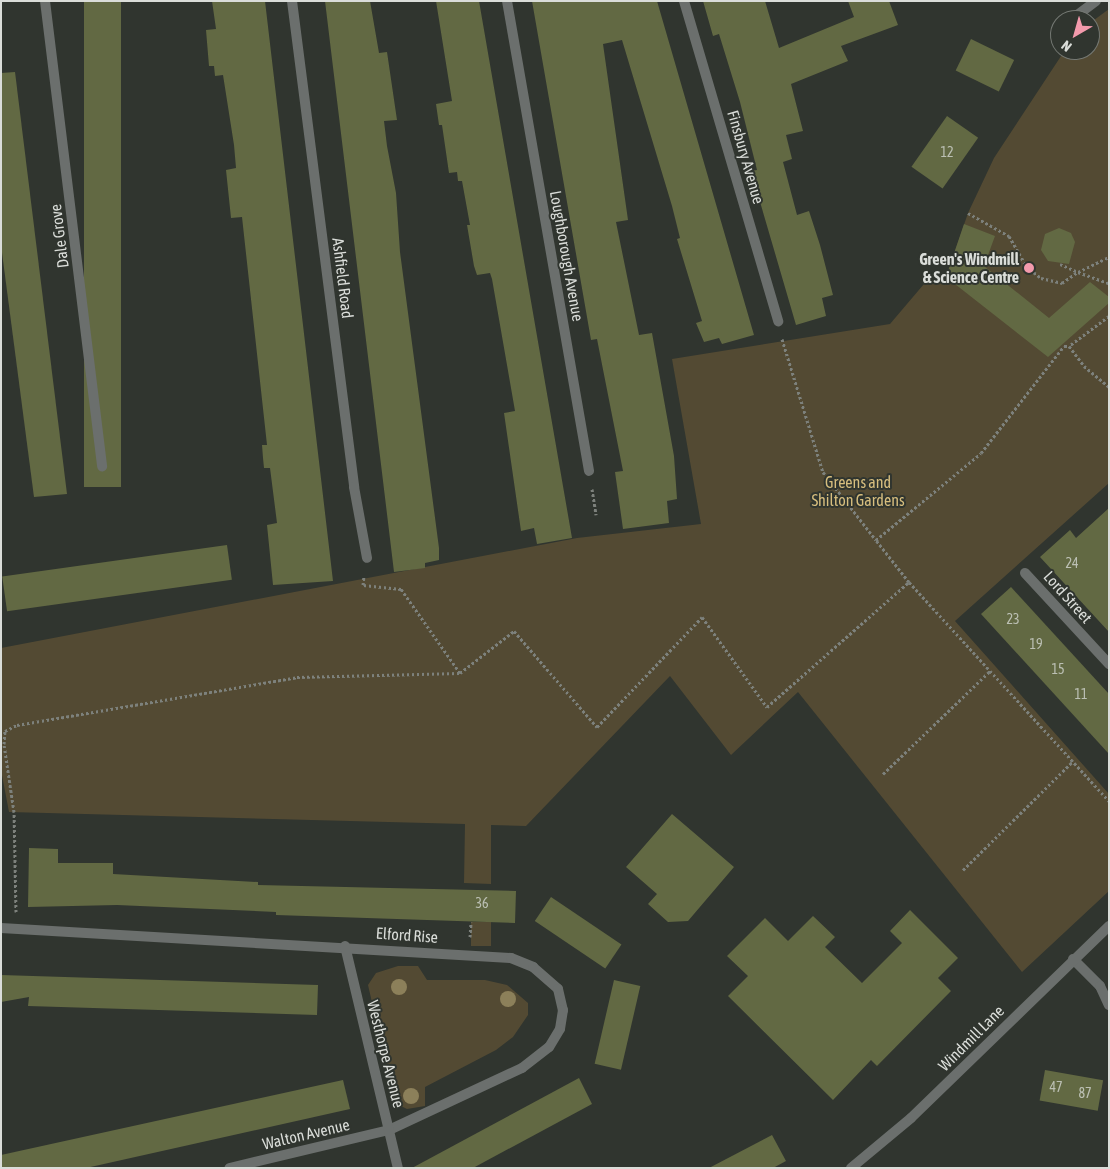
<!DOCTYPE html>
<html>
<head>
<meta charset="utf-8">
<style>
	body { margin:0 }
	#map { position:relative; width:1110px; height:1169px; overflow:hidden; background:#30352f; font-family:"Asap Condensed",sans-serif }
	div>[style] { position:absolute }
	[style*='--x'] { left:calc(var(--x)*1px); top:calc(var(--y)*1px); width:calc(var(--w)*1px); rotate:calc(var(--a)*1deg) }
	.green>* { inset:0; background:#534a33; transform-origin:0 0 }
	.building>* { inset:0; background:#626943; transform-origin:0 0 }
	.path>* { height:3px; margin-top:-1.5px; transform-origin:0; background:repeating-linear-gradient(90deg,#7d817c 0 2.5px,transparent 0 5px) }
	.minor>* { height:10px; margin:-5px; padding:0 5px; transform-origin:5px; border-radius:5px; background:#6b6f6d }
	.trees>* { width:16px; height:16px; margin:-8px; border-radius:50%; background:#8c805a }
	.dots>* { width:14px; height:14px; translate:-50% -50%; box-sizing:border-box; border:2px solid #30352f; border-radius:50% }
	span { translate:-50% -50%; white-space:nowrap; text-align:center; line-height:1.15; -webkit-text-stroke:4px #30352f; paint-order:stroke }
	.number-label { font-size:14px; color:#bcc0b4 }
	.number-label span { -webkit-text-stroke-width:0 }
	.street-label { font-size:16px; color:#daddd9 }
	.poi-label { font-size:16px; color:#daddd9; font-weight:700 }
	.right { translate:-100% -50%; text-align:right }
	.park-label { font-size:16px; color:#d7be7e }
	.frame { position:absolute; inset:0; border:2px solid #daddd9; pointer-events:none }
	.north { position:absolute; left:1050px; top:10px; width:50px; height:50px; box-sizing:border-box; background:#30352f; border:1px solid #747873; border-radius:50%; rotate:218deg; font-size:14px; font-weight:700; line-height:20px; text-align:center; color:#daddd9 }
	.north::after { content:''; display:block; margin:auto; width:18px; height:22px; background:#f39aac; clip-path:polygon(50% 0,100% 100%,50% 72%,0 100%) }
</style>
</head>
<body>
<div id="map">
	<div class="green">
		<div style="clip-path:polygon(1109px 9px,1109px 483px,955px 621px,1109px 794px,1109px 891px,1022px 972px,798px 692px,731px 755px,670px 676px,526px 826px,491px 825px,491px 884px,464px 883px,465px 824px,9px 812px,1px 770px,1px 648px,577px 538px,701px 524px,672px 359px,890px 324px,935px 271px,946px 277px,968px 213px,994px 158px,1065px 50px,1090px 50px,1090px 23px)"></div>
		<div style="left:471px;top:922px;width:20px;height:24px"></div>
		<div style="clip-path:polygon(398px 966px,418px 966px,427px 980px,485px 980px,507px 985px,528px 1003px,528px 1015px,513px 1037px,496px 1050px,425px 1087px,425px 1106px,407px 1109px,399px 1105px,392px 1089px,368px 985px,376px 973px)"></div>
	</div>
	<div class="building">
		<div style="left:84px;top:1px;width:37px;height:486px"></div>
		<div style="clip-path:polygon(212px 1px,265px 1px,333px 581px,273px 585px,267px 525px,277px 523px,270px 468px,264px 468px,263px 458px,262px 445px,267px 445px,242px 217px,231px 218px,226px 170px,236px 168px,234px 145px,223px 75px,215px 76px,214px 66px,209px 66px,206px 30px,216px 29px)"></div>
		<div style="clip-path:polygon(325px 1px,370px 1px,379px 53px,387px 52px,397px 120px,384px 121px,387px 146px,396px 193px,400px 252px,439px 548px,439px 560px,425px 563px,425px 568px,394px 572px)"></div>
		<div style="clip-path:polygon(436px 1px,479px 1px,572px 538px,537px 544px,534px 528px,521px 531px,504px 413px,515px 411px,492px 279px,490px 273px,477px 275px,474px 266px,467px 225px,470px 225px,462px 181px,458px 181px,457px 172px,449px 173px,442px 125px,439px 125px,436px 104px,452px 101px)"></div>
		<div style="clip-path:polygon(532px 1px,657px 1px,754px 335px,722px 344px,719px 338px,704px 342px,696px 323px,702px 321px,677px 239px,680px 238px,672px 206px,622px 40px,603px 44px,628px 220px,616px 222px,639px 335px,652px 333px,674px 456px,677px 499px,667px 501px,669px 523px,623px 529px,615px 472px,623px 471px,597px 339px,591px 340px)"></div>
		<div style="clip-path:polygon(703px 1px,765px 1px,779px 48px,854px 17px,848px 1px,889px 1px,898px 25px,841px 46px,848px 61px,791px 84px,803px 131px,786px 135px,792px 159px,783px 162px,797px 215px,809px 211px,820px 245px,833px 295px,822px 298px,826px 316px,796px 325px,751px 171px,757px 170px,740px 102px,719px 34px,713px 36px)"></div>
		<div style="left:971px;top:39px;width:48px;height:35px;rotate:26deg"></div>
		<div style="clip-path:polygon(15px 72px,67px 494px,34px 497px,1px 245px,1px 73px)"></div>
		<div style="left:947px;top:116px;width:38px;height:62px;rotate:35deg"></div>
		<div style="clip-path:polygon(964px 224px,995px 236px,984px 266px,1049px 318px,1090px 282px,1109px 297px,1109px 303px,1048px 357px,946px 277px)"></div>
		<div style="clip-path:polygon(1059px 228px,1071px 233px,1075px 242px,1069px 264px,1048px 261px,1041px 250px,1045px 234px)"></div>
		<div style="clip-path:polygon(1109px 508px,1109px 632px,1040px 557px,1070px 530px,1076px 538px)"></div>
		<div style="left:227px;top:545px;width:35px;height:227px;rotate:82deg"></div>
		<div style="clip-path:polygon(1011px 587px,1109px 694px,1109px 754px,981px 614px)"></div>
		<div style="clip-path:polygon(672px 814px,734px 867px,688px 921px,668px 922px,648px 904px,657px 894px,626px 867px)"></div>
		<div style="clip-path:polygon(29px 848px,58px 849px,58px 863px,113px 863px,113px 874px,258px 882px,258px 885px,516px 891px,515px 923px,276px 915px,276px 912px,117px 905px,28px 907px)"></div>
		<div style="left:551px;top:897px;width:85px;height:29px;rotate:34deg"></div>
		<div style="clip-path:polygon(910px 910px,958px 958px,938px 978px,951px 991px,877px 1066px,871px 1060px,833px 1100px,728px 996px,748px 976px,727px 956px,765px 918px,788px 941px,813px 916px,835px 937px,825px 947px,862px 983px,902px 943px,890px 931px)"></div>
		<div style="clip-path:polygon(1px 975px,318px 985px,317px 1015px,28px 1006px,29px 997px,1px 1002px)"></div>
		<div style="left:614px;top:980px;width:27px;height:86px;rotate:13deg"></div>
		<div style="left:1045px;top:1070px;width:59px;height:31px;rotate:10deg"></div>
		<div style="clip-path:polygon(579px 1078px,592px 1104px,473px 1168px,412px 1168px)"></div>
		<div style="clip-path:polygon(343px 1080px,350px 1109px,86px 1168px,1px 1168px,1px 1155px)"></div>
		<div style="clip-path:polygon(772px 1135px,786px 1161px,773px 1168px,709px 1168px)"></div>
	</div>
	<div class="path">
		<div style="--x:968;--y:213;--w:47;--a:29.3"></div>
		<div style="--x:1009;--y:236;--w:34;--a:60"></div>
		<div style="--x:1026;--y:266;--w:19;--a:39"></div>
		<div style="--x:1041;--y:278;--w:22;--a:13"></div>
		<div style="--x:1062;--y:283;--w:19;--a:-35"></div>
		<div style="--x:1078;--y:272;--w:33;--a:20"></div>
		<div style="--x:1060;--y:264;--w:20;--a:24"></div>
		<div style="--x:1078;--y:272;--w:34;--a:-26"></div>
		<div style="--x:1109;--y:316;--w:50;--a:143.1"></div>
		<div style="--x:1069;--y:346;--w:25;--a:53"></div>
		<div style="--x:1084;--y:366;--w:33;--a:40"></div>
		<div style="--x:782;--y:339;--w:139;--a:72.9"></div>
		<div style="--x:823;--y:472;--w:86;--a:52.1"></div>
		<div style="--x:592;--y:489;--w:26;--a:81"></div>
		<div style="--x:909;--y:582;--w:53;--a:-128.2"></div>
		<div style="--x:876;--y:540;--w:136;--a:-39.6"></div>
		<div style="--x:981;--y:453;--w:135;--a:-52.2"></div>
		<div style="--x:1064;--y:346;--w:5;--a:0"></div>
		<div style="--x:460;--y:673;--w:68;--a:-37.9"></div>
		<div style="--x:514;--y:631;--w:127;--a:49.2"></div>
		<div style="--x:597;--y:727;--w:152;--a:-46.3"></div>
		<div style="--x:702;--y:617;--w:111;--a:54.2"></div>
		<div style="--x:767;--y:707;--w:189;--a:-41.4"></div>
		<div style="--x:909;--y:582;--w:297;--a:47.6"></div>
		<div style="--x:883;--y:774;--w:149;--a:-43.9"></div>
		<div style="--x:963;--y:870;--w:155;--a:-44.7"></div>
		<div style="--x:16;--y:912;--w:100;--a:-91.1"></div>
		<div style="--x:14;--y:812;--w:69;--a:-98.4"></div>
		<div style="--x:4;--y:744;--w:13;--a:-86"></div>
		<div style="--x:5;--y:731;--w:13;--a:-27"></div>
		<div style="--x:17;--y:725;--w:284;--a:-9.7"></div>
		<div style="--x:297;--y:677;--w:163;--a:-1.4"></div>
		<div style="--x:460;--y:673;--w:103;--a:-125.1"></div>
		<div style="--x:401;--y:589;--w:38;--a:-174"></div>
		<div style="--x:363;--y:585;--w:9;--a:-84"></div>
		<div style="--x:470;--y:937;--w:15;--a:-86"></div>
	</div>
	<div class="minor">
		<div style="--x:45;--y:1;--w:469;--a:83"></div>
		<div style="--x:292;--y:1;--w:490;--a:82.7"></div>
		<div style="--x:354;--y:487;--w:72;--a:79.6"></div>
		<div style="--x:507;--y:1;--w:477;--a:80.1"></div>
		<div style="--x:684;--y:1;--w:334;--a:73.6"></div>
		<div style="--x:1076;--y:16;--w:25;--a:-37"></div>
		<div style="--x:1025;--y:573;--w:124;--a:47.3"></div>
		<div style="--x:1;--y:928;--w:511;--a:3.37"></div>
		<div style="--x:511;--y:958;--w:24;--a:22"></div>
		<div style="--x:533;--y:967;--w:33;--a:41"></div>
		<div style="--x:558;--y:989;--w:22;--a:77"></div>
		<div style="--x:563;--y:1010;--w:19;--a:99"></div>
		<div style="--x:560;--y:1029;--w:21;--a:121"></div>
		<div style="--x:549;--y:1047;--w:34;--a:142"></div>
		<div style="--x:522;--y:1068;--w:147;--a:155"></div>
		<div style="--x:389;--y:1130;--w:164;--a:166.6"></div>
		<div style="--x:345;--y:946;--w:228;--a:76.6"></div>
		<div style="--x:1073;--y:959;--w:38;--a:45"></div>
		<div style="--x:1100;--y:986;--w:21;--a:65"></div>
		<div style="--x:851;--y:1168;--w:78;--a:-39.8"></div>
		<div style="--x:911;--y:1118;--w:276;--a:-44.1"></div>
	</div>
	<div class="trees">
		<div style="left:399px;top:987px"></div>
		<div style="left:508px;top:999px"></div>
		<div style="left:411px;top:1096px"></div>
	</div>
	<div class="dots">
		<div style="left:1029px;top:268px;background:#f39aac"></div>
	</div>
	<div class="number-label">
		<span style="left:947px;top:152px">12</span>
		<span style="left:1072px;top:563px">24</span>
		<span style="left:1013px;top:619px">23</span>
		<span style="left:1036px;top:644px">19</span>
		<span style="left:1058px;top:669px">15</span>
		<span style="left:1081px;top:694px">11</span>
		<span style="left:482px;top:903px">36</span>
		<span style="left:1056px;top:1087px">47</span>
		<span style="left:1085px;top:1093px">87</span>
	</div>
	<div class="street-label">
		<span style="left:746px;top:157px;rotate:74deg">Finsbury Avenue</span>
		<span style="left:59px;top:236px;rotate:-97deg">Dale Grove</span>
		<span style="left:567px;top:256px;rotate:80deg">Loughborough Avenue</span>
		<span style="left:343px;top:278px;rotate:83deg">Ashfield Road</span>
		<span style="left:1068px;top:597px;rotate:48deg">Lord Street</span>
		<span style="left:407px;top:935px;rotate:4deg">Elford Rise</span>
		<span style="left:971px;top:1038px;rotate:-45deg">Windmill Lane</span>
		<span style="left:386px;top:1054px;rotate:76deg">Westhorpe Avenue</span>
		<span style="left:306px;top:1134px;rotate:-13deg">Walton Avenue</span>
	</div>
	<div class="poi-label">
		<span class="right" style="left:1019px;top:268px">Green's Windmill<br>&amp; Science Centre</span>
	</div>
	<div class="park-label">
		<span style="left:858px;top:491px">Greens and<br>Shilton Gardens</span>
	</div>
	<div class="frame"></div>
	<div class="north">N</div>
</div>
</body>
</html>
